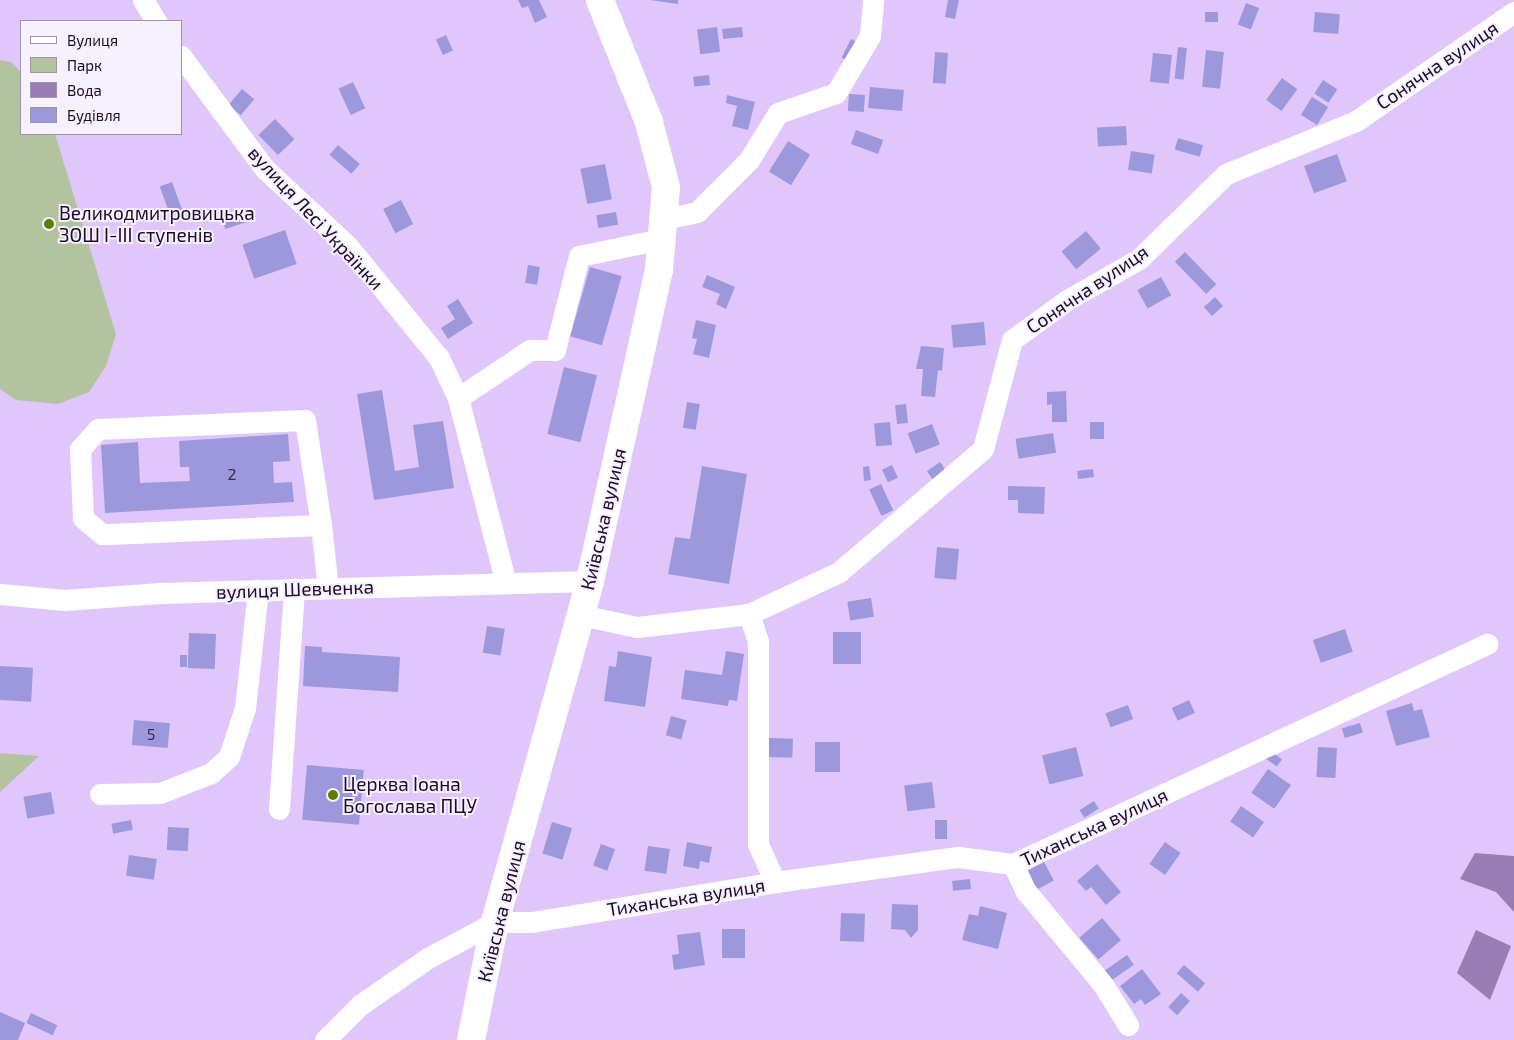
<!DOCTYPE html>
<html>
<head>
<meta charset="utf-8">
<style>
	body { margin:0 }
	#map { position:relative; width:1514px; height:1040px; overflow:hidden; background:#e0c6fb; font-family:"Exo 2",sans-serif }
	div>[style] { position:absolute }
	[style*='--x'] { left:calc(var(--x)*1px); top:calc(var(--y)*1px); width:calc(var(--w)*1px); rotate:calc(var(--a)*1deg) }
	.green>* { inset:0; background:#b3c39f }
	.water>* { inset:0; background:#997db3 }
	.building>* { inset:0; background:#9d98db; transform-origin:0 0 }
	.minor>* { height:21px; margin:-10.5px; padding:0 10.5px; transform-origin:10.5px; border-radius:10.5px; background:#fff }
	.major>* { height:28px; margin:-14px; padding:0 14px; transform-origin:14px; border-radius:14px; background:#fff }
	.dots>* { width:14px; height:14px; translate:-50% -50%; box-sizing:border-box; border:2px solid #f7f0fe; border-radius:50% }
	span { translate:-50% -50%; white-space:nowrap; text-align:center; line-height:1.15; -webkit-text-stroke:4px #f7f0fe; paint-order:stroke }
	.number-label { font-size:16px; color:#3a2f52 }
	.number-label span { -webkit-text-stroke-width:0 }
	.street-label { font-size:19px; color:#190c24 }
	.poi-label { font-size:19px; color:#190c24 }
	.left { translate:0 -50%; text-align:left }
	.legend { position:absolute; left:20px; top:20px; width:162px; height:115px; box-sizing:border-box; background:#f7f0fe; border:1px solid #9e95a7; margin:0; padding:6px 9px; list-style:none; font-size:15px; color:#190c24 }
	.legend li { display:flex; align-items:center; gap:10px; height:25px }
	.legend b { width:25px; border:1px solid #9e95a7 }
</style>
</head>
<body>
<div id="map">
	<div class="green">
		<div style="clip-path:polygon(0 60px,11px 62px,21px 72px,21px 134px,55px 134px,116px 334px,106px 366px,89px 392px,58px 404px,16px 400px,0 389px)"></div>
		<div style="clip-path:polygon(0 753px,39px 756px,0 792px)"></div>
	</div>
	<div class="water">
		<div style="clip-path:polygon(1475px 853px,1514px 856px,1514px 912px,1496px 892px,1460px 879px)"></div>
		<div style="clip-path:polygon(1476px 930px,1511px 946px,1490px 1000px,1457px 973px)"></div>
	</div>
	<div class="building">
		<div style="clip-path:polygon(518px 0,539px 0,547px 17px,535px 23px,528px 6px,522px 8px)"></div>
		<div style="clip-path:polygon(650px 0,678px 0,678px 4px)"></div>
		<div style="clip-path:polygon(948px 0,959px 0,955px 19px,945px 17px)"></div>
		<div style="left:1246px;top:3px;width:14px;height:23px;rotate:21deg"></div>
		<div style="left:1205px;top:12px;width:13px;height:10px"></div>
		<div style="left:1315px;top:12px;width:25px;height:20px;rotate:5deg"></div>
		<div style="left:717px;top:27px;width:25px;height:20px;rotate:83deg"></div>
		<div style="left:742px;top:27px;width:10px;height:20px;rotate:84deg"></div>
		<div style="left:446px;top:35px;width:17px;height:11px;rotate:66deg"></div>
		<div style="left:851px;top:39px;width:9px;height:21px;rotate:27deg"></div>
		<div style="left:1178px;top:47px;width:9px;height:32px;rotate:6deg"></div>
		<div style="left:1206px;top:50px;width:18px;height:37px;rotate:6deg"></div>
		<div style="left:935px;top:52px;width:13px;height:31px;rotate:4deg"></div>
		<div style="left:1153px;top:53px;width:19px;height:29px;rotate:6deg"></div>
		<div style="left:709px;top:75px;width:10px;height:16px;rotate:84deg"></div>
		<div style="left:1282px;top:78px;width:19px;height:27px;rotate:36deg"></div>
		<div style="left:1323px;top:80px;width:17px;height:16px;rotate:33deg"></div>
		<div style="left:353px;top:82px;width:29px;height:16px;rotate:65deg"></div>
		<div style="left:870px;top:87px;width:34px;height:21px;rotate:5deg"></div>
		<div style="left:242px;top:89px;width:16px;height:21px;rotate:40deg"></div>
		<div style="left:849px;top:94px;width:16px;height:17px;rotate:4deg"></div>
		<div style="clip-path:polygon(727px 95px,755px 102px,748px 130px,732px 126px,737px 106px,726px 103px)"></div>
		<div style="left:1312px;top:97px;width:19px;height:21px;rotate:32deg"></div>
		<div style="left:275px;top:119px;width:28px;height:23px;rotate:46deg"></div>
		<div style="left:1126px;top:126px;width:19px;height:29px;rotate:87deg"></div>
		<div style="left:856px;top:130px;width:29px;height:15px;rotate:20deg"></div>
		<div style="left:1178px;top:138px;width:26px;height:12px;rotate:16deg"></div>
		<div style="left:788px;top:141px;width:26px;height:36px;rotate:32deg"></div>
		<div style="left:338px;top:145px;width:29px;height:13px;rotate:41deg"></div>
		<div style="left:1131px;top:151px;width:24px;height:19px;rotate:9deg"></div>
		<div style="left:1337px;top:154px;width:29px;height:35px;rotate:70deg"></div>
		<div style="left:605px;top:164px;width:36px;height:25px;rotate:79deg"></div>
		<div style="left:172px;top:182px;width:29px;height:13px;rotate:70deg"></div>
		<div style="left:401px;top:200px;width:27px;height:20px;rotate:63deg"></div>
		<div style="left:245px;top:209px;width:13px;height:25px;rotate:72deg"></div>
		<div style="left:616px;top:212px;width:13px;height:20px;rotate:81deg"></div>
		<div style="left:285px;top:230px;width:36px;height:45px;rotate:71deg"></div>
		<div style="left:1086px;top:231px;width:23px;height:32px;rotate:50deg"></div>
		<div style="left:1185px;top:252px;width:45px;height:14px;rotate:46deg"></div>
		<div style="left:528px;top:265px;width:12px;height:18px;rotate:9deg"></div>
		<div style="left:590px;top:267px;width:33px;height:72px;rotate:16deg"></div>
		<div style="clip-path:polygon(707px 275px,735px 287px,726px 309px,716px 304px,720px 294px,702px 287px)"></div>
		<div style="left:1161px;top:277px;width:21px;height:27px;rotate:61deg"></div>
		<div style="left:1215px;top:297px;width:12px;height:15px;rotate:48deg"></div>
		<div style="clip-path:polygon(458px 299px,473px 323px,448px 339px,441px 328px,455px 319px,447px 306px)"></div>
		<div style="clip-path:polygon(696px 320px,716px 325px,709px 358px,693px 354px,697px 339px,692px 338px)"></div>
		<div style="left:984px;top:322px;width:23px;height:33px;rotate:85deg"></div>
		<div style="clip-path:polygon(921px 346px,944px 348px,942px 371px,938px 370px,935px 397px,921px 396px,923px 369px,916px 369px)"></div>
		<div style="left:564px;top:367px;width:34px;height:69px;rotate:14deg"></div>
		<div style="clip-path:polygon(382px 390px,395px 471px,419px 467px,413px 425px,443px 421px,454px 488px,374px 500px,357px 394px)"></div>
		<div style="clip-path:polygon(1066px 391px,1067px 422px,1052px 422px,1052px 404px,1047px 405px,1047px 392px)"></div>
		<div style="left:687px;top:402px;width:13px;height:26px;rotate:9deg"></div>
		<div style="left:906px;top:404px;width:19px;height:11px;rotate:84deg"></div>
		<div style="left:890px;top:422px;width:23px;height:16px;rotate:85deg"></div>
		<div style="left:1104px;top:422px;width:17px;height:14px;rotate:90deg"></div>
		<div style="left:932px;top:424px;width:22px;height:26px;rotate:69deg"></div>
		<div style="left:1053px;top:433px;width:20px;height:38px;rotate:81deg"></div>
		<div style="clip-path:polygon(288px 434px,290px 461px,273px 462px,274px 483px,292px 482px,294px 502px,105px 513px,101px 445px,138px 442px,140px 483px,190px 481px,189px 467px,180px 467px,179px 441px)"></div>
		<div style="left:940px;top:462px;width:16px;height:16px;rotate:55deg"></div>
		<div style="left:892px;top:465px;width:14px;height:11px;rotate:65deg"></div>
		<div style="clip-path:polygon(702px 466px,747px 474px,729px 584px,668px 574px,675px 537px,690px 539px)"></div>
		<div style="clip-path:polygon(869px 466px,871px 480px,864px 481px,863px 467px)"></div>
		<div style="left:1093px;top:469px;width:8px;height:16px;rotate:83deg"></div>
		<div style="left:881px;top:484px;width:29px;height:13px;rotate:65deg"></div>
		<div style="clip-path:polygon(1008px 486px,1045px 487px,1044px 514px,1018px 513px,1018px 500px,1008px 500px)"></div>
		<div style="left:937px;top:547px;width:22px;height:31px;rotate:5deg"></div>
		<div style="left:871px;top:598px;width:19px;height:24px;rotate:81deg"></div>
		<div style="left:487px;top:626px;width:18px;height:27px;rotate:9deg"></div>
		<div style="left:1345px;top:629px;width:24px;height:34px;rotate:71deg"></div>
		<div style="left:861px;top:632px;width:32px;height:28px;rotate:90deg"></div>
		<div style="left:189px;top:633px;width:27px;height:35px;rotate:2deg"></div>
		<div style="clip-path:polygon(305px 646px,322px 647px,322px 652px,400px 657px,398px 692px,303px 686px)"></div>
		<div style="clip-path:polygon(618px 651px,652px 657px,645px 707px,604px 701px,609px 666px,616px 667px)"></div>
		<div style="clip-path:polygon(726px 651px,744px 654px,737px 701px,729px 700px,728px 706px,681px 699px,685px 670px,722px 675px)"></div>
		<div style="left:180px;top:655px;width:7px;height:12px"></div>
		<div style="left:0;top:666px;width:33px;height:34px;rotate:3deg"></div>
		<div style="left:1189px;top:700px;width:14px;height:19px;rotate:65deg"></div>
		<div style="clip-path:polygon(1412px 703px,1414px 711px,1422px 709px,1430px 737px,1396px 746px,1386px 711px)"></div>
		<div style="left:1128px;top:705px;width:15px;height:24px;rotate:70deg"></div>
		<div style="left:671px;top:716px;width:16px;height:20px;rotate:15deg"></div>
		<div style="left:134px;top:720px;width:36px;height:25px;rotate:5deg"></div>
		<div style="left:1360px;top:723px;width:10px;height:19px;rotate:73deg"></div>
		<div style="left:769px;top:738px;width:24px;height:19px;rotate:2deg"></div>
		<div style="left:815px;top:742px;width:25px;height:30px"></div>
		<div style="left:1076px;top:747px;width:30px;height:35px;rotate:76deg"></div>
		<div style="left:1318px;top:747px;width:19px;height:30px;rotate:3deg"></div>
		<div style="left:1269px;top:750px;width:16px;height:9px;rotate:35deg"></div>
		<div style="left:307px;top:765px;width:57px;height:55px;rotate:5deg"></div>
		<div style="left:1268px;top:769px;width:28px;height:29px;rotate:35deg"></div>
		<div style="left:932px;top:782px;width:26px;height:28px;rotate:83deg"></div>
		<div style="left:51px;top:792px;width:22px;height:28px;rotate:80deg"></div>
		<div style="left:1094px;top:801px;width:9px;height:17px;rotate:58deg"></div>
		<div style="left:1241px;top:806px;width:28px;height:19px;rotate:35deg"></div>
		<div style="left:131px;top:820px;width:10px;height:20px;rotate:79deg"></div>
		<div style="left:935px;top:820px;width:12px;height:19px"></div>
		<div style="left:552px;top:822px;width:21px;height:33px;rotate:17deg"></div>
		<div style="left:168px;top:827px;width:21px;height:23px;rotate:3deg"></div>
		<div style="clip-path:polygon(687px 842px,712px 847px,709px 863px,700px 861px,699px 869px,683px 866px)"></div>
		<div style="left:1165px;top:842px;width:19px;height:27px;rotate:35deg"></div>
		<div style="left:601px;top:844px;width:15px;height:23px;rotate:20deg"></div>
		<div style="left:648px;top:846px;width:22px;height:25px;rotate:8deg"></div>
		<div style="left:129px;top:855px;width:28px;height:21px;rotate:8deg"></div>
		<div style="left:1044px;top:862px;width:21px;height:21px;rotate:62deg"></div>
		<div style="clip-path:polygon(1097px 864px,1121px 892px,1106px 905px,1091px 887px,1086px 891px,1077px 881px)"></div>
		<div style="left:970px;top:879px;width:10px;height:18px;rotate:84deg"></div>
		<div style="clip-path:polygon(892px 904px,918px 905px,918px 930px,911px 938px,905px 930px,891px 929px)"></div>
		<div style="clip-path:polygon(980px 906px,1007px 913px,998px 949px,962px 940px,969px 914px,978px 916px)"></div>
		<div style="left:841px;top:913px;width:24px;height:28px;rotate:2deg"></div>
		<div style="left:1102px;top:918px;width:29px;height:30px;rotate:49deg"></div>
		<div style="left:722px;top:929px;width:23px;height:29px"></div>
		<div style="clip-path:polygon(700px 932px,705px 965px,674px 970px,672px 955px,679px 954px,677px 935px)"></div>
		<div style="left:1127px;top:955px;width:12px;height:31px;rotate:55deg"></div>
		<div style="left:1184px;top:965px;width:28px;height:11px;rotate:41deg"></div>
		<div style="clip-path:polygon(1142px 969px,1161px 994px,1145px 1005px,1141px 999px,1134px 1004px,1120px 986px)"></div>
		<div style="left:1181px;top:993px;width:12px;height:19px;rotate:42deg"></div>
		<div style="clip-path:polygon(0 1012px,25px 1023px,18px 1040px,0 1040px)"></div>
		<div style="left:31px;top:1013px;width:29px;height:11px;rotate:25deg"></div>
	</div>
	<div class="minor">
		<div style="--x:143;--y:0;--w:25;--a:58"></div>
		<div style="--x:181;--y:56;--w:141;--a:53.4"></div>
		<div style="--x:265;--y:169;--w:113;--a:42.9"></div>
		<div style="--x:348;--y:246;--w:144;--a:50.9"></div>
		<div style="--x:439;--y:358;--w:44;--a:64.6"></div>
		<div style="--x:458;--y:398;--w:191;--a:75.5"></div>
		<div style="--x:664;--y:219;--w:34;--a:-12"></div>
		<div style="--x:697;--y:212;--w:74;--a:-45"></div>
		<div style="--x:749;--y:160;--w:55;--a:-58.3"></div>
		<div style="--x:778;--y:113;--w:61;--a:-19"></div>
		<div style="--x:836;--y:93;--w:66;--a:-59.2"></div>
		<div style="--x:870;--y:36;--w:36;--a:-85"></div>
		<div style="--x:458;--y:398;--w:87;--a:-33.7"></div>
		<div style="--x:530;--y:350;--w:25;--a:0"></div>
		<div style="--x:555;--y:350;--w:97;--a:-75.7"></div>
		<div style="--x:579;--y:256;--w:85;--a:-11.6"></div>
		<div style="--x:321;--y:525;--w:219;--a:177.6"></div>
		<div style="--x:102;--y:534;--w:25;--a:-140"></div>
		<div style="--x:83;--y:518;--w:69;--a:-92.5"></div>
		<div style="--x:80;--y:449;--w:27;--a:-48"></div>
		<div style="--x:98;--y:429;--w:207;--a:-2.5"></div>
		<div style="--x:305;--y:420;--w:106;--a:81.3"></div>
		<div style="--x:321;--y:525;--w:63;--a:83.7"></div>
		<div style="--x:0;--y:594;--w:65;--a:5.3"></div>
		<div style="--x:65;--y:600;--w:95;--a:-4.2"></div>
		<div style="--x:160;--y:593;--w:430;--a:-1.6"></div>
		<div style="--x:749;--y:614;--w:28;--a:72"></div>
		<div style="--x:758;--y:641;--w:203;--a:90"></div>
		<div style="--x:758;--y:844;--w:42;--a:65.9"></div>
		<div style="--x:581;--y:615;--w:57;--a:12.1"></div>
		<div style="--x:637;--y:627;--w:113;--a:-6.6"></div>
		<div style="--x:749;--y:614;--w:99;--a:-25"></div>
		<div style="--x:839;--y:572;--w:189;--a:-40.5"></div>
		<div style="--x:983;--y:449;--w:113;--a:-75.1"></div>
		<div style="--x:1012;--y:340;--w:68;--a:-36"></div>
		<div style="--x:1067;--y:300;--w:83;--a:-29.7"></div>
		<div style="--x:1139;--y:259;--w:122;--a:-44.3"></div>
		<div style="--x:1226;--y:174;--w:140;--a:-22.2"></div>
		<div style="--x:1356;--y:121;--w:192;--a:-34.6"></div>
		<div style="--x:100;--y:794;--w:60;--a:-1"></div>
		<div style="--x:160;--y:793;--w:55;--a:-21.4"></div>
		<div style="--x:211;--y:773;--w:24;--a:-42"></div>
		<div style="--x:229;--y:757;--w:52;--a:-71.9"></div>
		<div style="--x:245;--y:708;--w:119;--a:-83.7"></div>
		<div style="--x:279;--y:809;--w:221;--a:-86.1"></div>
		<div style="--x:1013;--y:864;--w:29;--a:65"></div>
		<div style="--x:1025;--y:890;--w:124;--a:50.5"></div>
		<div style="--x:1104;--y:986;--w:46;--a:58.4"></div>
		<div style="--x:325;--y:1040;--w:49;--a:-45"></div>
		<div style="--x:360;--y:1005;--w:83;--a:-34.7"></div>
		<div style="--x:428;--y:958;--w:76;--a:-28.2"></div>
		<div style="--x:495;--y:922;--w:37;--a:0"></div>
		<div style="--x:532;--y:922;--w:246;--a:-9.3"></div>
		<div style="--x:775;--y:882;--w:185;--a:-7.8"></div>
		<div style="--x:958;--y:857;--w:55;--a:7.3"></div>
		<div style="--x:1013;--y:864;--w:523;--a:-24.9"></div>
	</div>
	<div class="major">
		<div style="--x:471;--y:1040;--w:120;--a:-78.5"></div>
		<div style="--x:495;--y:922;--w:354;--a:-74.4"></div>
		<div style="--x:590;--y:581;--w:319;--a:-77.5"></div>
		<div style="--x:659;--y:270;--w:83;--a:-85.2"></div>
		<div style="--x:666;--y:187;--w:67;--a:-104.7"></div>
		<div style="--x:649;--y:122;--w:131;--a:-111.9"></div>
	</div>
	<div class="dots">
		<div style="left:49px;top:224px;background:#5a8000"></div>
		<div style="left:333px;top:795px;background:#5a8000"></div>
	</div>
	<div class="number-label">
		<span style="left:232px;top:474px">2</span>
		<span style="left:151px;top:734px">5</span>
	</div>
	<div class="street-label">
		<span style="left:1437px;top:65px;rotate:-34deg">Сонячна вулиця</span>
		<span style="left:316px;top:218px;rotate:47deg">вулиця Лесі Українки</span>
		<span style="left:1087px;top:289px;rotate:-34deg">Сонячна вулиця</span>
		<span style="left:603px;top:519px;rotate:-77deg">Київська вулиця</span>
		<span style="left:295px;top:589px;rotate:-2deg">вулиця Шевченка</span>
		<span style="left:1094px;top:827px;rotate:-25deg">Тиханська вулиця</span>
		<span style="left:686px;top:897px;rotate:-9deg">Тиханська вулиця</span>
		<span style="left:501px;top:911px;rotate:-76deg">Київська вулиця</span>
	</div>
	<div class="poi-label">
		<span class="left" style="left:59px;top:224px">Великодмитровицька<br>ЗОШ І-ІІІ ступенів</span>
		<span class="left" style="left:343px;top:795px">Церква Іоана<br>Богослава ПЦУ</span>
	</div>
	<ul class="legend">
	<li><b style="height:6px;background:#fff"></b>Вулиця</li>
	<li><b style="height:14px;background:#b3c39f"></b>Парк</li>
	<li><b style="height:14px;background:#997db3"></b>Вода</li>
	<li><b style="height:14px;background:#9d98db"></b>Будівля</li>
	</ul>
</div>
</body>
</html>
